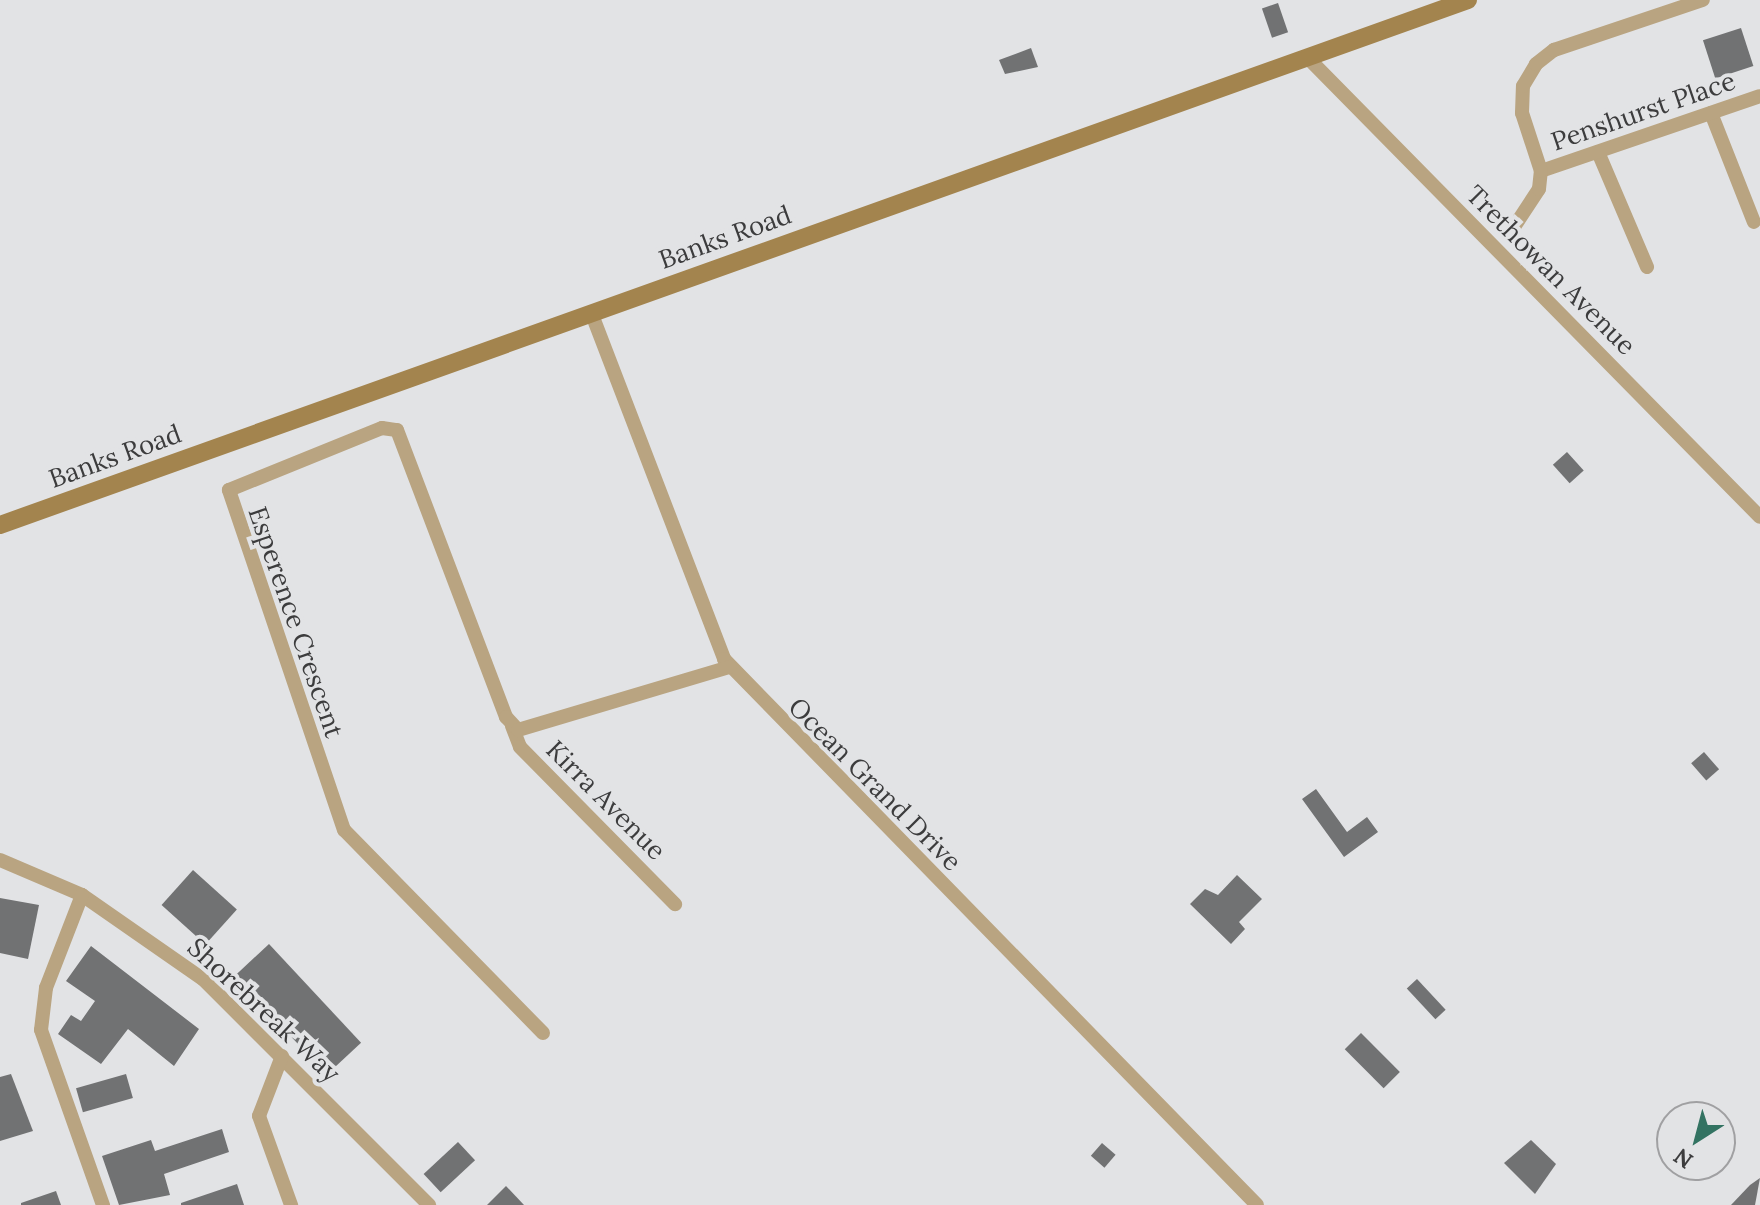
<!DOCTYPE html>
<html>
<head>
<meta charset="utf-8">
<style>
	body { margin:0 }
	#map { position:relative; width:1760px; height:1205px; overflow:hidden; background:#e2e3e5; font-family:Lora,serif }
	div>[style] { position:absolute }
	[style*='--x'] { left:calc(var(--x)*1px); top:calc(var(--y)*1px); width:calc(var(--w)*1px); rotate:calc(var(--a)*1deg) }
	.building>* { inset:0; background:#717273; transform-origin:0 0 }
	.street>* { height:14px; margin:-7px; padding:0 7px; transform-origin:7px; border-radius:7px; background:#b9a481 }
	.secondary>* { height:18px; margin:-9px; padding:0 9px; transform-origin:9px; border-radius:9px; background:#a3844e }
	span { translate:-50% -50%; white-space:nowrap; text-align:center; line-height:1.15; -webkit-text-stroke:8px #e2e3e5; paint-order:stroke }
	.street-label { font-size:26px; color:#3c3c3d }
	.north { position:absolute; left:1656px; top:1101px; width:80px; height:80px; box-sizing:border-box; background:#e2e3e5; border:2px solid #a0a0a2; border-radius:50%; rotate:216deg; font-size:22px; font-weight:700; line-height:32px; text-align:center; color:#3c3c3d }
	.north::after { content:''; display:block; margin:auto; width:28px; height:36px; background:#337362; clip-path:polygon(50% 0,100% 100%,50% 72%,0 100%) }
</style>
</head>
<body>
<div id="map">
	<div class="building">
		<div style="left:1278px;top:3px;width:31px;height:17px;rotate:71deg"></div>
		<div style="left:1741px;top:28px;width:40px;height:40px;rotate:72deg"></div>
		<div style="clip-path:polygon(1031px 48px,1038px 67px,1005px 74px,999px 60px)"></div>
		<div style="left:1567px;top:452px;width:25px;height:19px;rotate:48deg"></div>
		<div style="left:1704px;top:752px;width:23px;height:17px;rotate:49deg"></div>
		<div style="clip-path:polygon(1316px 789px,1347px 832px,1367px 817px,1378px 832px,1344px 857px,1302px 799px)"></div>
		<div style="left:193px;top:870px;width:59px;height:47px;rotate:42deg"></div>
		<div style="clip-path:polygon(1237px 875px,1262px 899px,1239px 922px,1245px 929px,1231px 944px,1190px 904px,1205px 889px,1218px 895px)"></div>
		<div style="clip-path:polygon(0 898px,39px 905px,28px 959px,0 953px)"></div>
		<div style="left:269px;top:944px;width:135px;height:47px;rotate:47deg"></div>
		<div style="clip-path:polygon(91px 946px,199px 1029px,174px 1066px,128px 1029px,101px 1064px,58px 1034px,71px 1015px,81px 1021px,95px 1001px,66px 981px)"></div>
		<div style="left:1417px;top:979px;width:42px;height:14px;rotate:47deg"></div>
		<div style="left:1361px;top:1033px;width:55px;height:23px;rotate:45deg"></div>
		<div style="clip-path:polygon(11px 1074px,33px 1131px,0 1141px,0 1077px)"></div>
		<div style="left:126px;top:1074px;width:25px;height:52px;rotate:74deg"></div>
		<div style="clip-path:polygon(222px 1129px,229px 1152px,164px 1174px,170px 1195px,119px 1205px,102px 1156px,151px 1140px,155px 1151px)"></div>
		<div style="clip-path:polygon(1531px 1140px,1556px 1164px,1535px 1194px,1504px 1163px)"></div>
		<div style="left:458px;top:1142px;width:25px;height:47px;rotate:47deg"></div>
		<div style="left:1102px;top:1143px;width:18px;height:17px;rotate:41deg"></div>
		<div style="clip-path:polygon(1760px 1178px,1755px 1205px,1731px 1205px,1750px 1185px)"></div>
		<div style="clip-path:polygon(237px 1184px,244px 1205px,181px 1205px,181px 1203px)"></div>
		<div style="clip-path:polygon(506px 1186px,524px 1205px,487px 1205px)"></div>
		<div style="clip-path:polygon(56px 1191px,61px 1205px,21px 1205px,21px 1203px)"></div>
	</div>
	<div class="street">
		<div style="--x:1308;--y:58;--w:644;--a:45.44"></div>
		<div style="--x:1711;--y:113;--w:117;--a:68.5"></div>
		<div style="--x:1598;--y:152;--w:125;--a:66.9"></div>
		<div style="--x:1541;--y:171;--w:231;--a:-18.9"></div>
		<div style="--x:1514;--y:227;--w:45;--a:-56.7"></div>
		<div style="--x:1539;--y:189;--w:18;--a:-84"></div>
		<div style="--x:1541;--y:171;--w:61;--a:-108.1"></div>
		<div style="--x:1522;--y:113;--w:27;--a:-88"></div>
		<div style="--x:1523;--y:86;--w:26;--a:-59"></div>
		<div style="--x:1536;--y:64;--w:23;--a:-38"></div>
		<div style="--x:1554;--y:50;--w:157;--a:-18.6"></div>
		<div style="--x:591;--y:312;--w:372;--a:69"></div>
		<div style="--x:724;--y:659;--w:763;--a:45.69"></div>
		<div style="--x:512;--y:726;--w:22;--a:69"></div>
		<div style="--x:520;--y:747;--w:221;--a:45.4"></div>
		<div style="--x:0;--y:860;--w:89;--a:23.1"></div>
		<div style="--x:82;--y:895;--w:147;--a:34.8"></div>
		<div style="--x:203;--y:979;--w:320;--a:45"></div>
		<div style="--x:82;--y:895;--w:100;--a:111.2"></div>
		<div style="--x:46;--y:988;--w:42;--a:96.8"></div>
		<div style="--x:41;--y:1030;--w:186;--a:70.5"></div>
		<div style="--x:543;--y:1033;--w:284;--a:-134.4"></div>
		<div style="--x:344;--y:830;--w:359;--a:-108.7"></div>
		<div style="--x:229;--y:490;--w:165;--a:-22.1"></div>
		<div style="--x:382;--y:428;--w:15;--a:8"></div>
		<div style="--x:397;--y:430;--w:307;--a:69.2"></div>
		<div style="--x:506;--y:717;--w:18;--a:47"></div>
		<div style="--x:518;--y:730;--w:221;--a:-16.6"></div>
		<div style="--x:282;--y:1056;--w:64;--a:111"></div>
		<div style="--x:259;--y:1116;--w:95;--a:70.2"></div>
	</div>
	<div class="secondary">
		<div style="--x:0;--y:525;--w:1559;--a:-19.68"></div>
	</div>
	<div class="street-label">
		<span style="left:1643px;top:111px;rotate:-19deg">Penshurst Place</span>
		<span style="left:725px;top:237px;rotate:-20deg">Banks Road</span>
		<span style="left:1551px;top:270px;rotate:45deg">Trethowan Avenue</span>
		<span style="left:115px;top:456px;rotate:-20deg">Banks Road</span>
		<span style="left:296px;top:622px;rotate:71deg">Esperence Crescent</span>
		<span style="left:875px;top:784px;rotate:45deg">Ocean Grand Drive</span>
		<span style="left:606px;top:800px;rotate:45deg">Kirra Avenue</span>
		<span style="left:264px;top:1010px;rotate:43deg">Shorebreak Way</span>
	</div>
	<div class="north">N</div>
</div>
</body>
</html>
